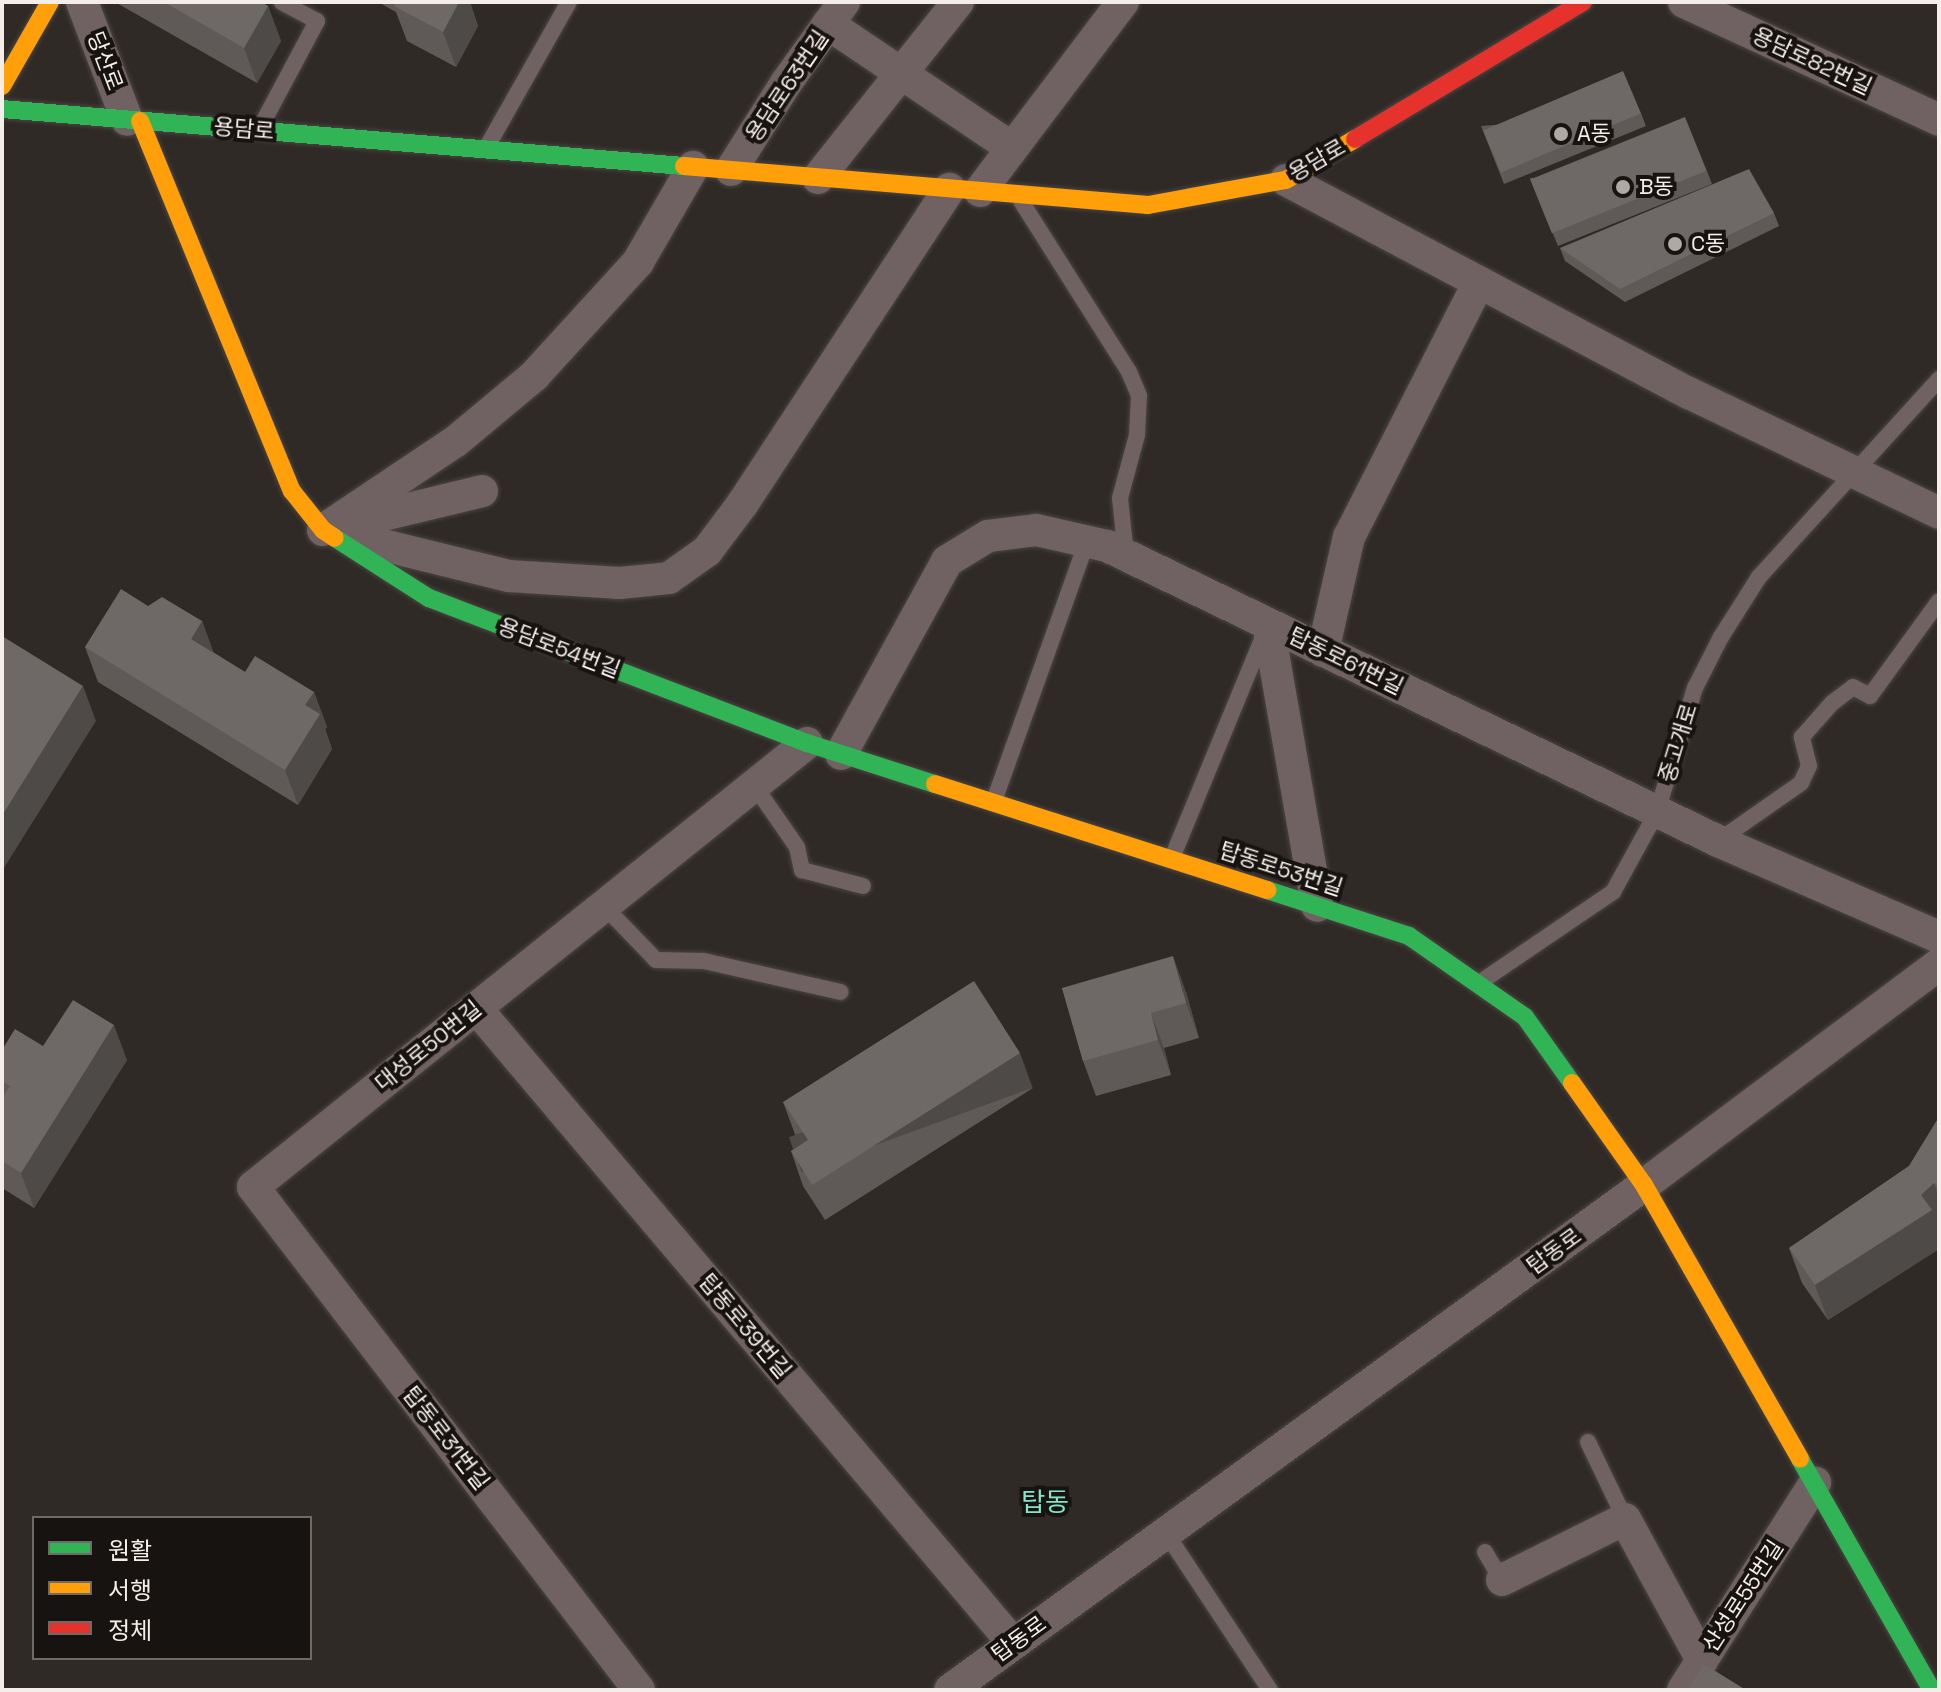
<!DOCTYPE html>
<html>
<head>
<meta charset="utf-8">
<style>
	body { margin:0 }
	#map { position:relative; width:1941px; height:1692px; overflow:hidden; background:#2f2a26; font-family:"Space Grotesk","Noto Sans KR",sans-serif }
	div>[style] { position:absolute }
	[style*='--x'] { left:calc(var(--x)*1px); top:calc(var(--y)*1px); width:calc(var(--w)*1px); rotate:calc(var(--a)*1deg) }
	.roads { filter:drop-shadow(0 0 2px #4a4542) drop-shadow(0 0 2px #4a4542) }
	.lane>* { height:16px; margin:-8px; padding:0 8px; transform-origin:8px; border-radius:8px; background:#706163 }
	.street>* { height:32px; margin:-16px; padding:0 16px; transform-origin:16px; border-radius:16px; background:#706163 }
	.fast>* { height:18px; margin:-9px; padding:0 9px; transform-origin:9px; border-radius:9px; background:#30b455 }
	.slow>* { height:18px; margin:-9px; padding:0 9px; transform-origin:9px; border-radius:9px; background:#ff9f0a }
	.jam>* { height:18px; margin:-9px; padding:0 9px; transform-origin:9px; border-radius:9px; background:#e5322d }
	.wall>* { inset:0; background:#5f5a58 }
	.shaded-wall>* { inset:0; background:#4d4a47; transform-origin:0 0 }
	.building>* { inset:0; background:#6e6966; transform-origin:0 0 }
	.dots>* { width:22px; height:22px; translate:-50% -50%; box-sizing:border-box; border:4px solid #171310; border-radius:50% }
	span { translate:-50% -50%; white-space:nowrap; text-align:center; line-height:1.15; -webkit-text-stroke:8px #171310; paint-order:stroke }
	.street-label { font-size:22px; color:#f4ede9 }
	.poi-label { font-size:22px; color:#f4ede9 }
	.left { translate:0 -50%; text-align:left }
	.quarter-label { font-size:26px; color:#84e4c9 }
	.frame { position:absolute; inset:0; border:4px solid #f4ede9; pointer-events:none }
	.legend { position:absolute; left:32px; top:1516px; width:280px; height:144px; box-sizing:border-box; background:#171310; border:2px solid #6f6a67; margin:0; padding:10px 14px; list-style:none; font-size:24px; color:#f4ede9 }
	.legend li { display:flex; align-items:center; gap:16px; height:40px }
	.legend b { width:40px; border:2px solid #6f6a67 }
</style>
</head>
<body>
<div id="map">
	<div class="roads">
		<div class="lane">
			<div style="--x:261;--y:126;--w:119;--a:-61.9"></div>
			<div style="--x:317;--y:21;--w:40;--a:-152"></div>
			<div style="--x:488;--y:145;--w:164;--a:-60.5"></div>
			<div style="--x:1021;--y:201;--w:202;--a:57.7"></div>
			<div style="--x:1129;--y:372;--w:26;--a:67"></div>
			<div style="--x:1139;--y:396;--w:39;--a:93"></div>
			<div style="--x:1137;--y:435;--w:65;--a:105.1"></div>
			<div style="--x:1120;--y:498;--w:57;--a:84"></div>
			<div style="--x:754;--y:785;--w:75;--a:55.3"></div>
			<div style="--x:797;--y:847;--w:24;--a:78"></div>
			<div style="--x:802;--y:870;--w:63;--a:14.7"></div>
			<div style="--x:994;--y:801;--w:276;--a:-70.3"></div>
			<div style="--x:1718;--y:841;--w:101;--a:-34.9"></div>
			<div style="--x:1801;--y:783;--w:19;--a:-65"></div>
			<div style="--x:1809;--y:766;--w:30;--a:-104"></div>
			<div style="--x:1802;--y:737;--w:45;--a:-48.6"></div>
			<div style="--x:1832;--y:703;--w:26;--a:-37"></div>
			<div style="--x:1853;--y:687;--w:19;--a:28"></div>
			<div style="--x:1870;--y:696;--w:117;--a:-54"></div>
			<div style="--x:1172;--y:858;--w:244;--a:-67.6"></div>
			<div style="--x:604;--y:906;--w:75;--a:46.1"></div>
			<div style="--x:656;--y:960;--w:48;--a:1.2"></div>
			<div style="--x:704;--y:961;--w:140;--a:12.8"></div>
			<div style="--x:1479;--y:983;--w:162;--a:-34.2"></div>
			<div style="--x:1613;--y:892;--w:91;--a:-61.2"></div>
			<div style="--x:1657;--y:812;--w:130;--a:-73"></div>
			<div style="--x:1695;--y:688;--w:57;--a:-63"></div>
			<div style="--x:1721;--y:637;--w:71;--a:-57.7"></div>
			<div style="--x:1759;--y:577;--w:268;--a:-47.7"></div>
			<div style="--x:1588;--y:1442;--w:85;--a:64.3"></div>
			<div style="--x:1166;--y:1533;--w:188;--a:56.5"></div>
			<div style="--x:1485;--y:1552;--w:33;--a:59"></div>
		</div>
		<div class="street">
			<div style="--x:82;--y:2;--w:126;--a:69.1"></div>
			<div style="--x:1684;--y:2;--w:281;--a:24.8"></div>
			<div style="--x:828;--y:24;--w:222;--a:34"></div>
			<div style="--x:731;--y:170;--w:103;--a:-57.7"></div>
			<div style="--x:786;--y:83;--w:100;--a:-54.4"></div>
			<div style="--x:818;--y:178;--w:225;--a:-51.5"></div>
			<div style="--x:1286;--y:180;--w:456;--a:27.9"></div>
			<div style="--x:1689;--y:393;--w:277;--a:25.6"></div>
			<div style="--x:980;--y:191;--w:237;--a:-52.9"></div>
			<div style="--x:346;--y:524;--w:140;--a:-13.6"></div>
			<div style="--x:323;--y:530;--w:160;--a:-33.8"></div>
			<div style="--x:456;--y:441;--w:102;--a:-39.8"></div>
			<div style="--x:534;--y:376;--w:154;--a:-47.6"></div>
			<div style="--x:638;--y:262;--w:110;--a:-59.9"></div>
			<div style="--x:350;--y:537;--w:164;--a:13.8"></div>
			<div style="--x:509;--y:576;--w:111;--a:3.6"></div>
			<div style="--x:620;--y:583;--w:49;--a:-5.8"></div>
			<div style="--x:669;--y:578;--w:47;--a:-35.4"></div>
			<div style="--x:707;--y:551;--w:60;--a:-53.1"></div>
			<div style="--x:743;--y:503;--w:376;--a:-56.7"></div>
			<div style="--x:1268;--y:624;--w:286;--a:80.1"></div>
			<div style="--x:1323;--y:651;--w:117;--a:-77.2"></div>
			<div style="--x:1349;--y:537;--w:286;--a:-63"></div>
			<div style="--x:841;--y:754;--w:220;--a:-61.2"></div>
			<div style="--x:947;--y:561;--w:48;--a:-31.4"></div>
			<div style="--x:988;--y:536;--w:48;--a:-7.1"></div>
			<div style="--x:1036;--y:530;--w:73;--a:12.7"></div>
			<div style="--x:1107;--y:546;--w:678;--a:25.77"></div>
			<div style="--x:1718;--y:841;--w:241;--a:23.5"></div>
			<div style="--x:476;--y:1008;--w:832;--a:49.78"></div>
			<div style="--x:1502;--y:1580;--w:137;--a:-26.4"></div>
			<div style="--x:1625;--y:1519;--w:161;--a:61.4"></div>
			<div style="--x:639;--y:1690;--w:634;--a:-127.5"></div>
			<div style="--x:253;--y:1187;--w:710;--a:-38.71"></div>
			<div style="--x:950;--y:1690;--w:858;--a:-36.04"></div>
			<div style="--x:1644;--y:1185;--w:369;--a:-36.8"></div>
			<div style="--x:1683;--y:1690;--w:246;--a:-57.5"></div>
		</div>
		<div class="fast">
			<div style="--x:2;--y:109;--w:684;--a:4.78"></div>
			<div style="--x:335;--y:538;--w:112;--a:32.6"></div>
			<div style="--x:429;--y:598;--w:405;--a:21"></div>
			<div style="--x:807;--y:743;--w:134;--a:17.8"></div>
			<div style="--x:1267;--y:890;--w:149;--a:17.9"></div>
			<div style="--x:1409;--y:936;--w:141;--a:34.9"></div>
			<div style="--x:1525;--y:1017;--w:81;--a:54.5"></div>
			<div style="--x:1800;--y:1459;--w:266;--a:60.3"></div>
		</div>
		<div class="slow">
			<div style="--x:2;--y:86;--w:97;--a:-60.3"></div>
			<div style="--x:140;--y:121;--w:400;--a:67.7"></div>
			<div style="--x:292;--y:491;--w:50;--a:51.5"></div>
			<div style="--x:323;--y:530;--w:14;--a:34"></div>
			<div style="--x:684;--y:166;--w:466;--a:4.8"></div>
			<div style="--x:1148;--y:205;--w:140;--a:-10.3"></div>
			<div style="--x:1286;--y:180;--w:80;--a:-30.7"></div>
			<div style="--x:935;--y:784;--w:349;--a:17.7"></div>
			<div style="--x:1572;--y:1083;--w:125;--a:54.8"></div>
			<div style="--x:1644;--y:1185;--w:315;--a:60.3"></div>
		</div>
		<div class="jam">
			<div style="--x:1355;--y:139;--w:266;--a:-31"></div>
		</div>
	</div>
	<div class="wall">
		<div style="clip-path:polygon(115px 2px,261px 2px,268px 6px,281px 41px,257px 83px)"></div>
		<div style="clip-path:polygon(378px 2px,470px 2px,478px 26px,456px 67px,407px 41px,396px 12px)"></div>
		<div style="clip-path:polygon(1641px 113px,1646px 126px,1504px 184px,1481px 126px)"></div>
		<div style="clip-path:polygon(1707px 171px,1712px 184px,1558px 246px,1530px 178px)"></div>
		<div style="clip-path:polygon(1774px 213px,1779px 226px,1625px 302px,1565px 261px,1560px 248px)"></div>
		<div style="clip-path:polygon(148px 606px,202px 621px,213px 652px,245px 672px,314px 692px,327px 727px,325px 729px,332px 749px,298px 805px,98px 682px,85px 647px)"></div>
		<div style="clip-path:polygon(1062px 988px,1186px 992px,1199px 1038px,1164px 1048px,1171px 1075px,1096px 1096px,1083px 1061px)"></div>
		<div style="clip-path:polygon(43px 1046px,127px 1060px,34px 1208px,2px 1188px,2px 1050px)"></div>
		<div style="clip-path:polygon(1033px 1088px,825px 1220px,803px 1186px,791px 1151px,801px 1144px,796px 1137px,783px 1102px)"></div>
		<div style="clip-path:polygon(1939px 1117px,1939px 1249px,1828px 1320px,1802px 1283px,1789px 1248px,1909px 1166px)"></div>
	</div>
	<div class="shaded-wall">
		<div style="clip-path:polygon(459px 2px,470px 2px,478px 26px,456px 67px,443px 32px)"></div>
		<div style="clip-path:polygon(268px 6px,281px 41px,257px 83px,244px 48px)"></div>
		<div style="clip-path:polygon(202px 621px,215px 656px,191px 639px)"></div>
		<div style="clip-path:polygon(83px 686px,96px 721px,2px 871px,2px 816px)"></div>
		<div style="clip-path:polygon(314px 692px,327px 727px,325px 729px,332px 749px,298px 805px,285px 770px,305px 705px)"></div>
		<div style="clip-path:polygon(1173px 956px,1186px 992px,1199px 1038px,1186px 1003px)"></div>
		<div style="clip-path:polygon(1151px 1013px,1164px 1048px,1171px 1075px,1158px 1040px)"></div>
		<div style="clip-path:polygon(114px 1025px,127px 1060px,34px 1208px,21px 1173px)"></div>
		<div style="left:1020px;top:1053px;width:37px;height:246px;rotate:70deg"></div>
		<div style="clip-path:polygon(1934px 1183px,1939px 1198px,1939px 1249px,1828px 1320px,1815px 1285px)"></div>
	</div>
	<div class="building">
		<div style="clip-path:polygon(164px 2px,261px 2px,268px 6px,244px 48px)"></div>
		<div style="clip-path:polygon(396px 2px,459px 2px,443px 32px,394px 6px)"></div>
		<div style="left:1623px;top:71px;width:46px;height:152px;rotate:67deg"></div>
		<div style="left:1685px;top:117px;width:58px;height:167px;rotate:68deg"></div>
		<div style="clip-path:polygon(1749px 169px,1774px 213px,1620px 289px,1560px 248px)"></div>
		<div style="clip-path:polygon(121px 589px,148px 606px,162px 597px,202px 621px,191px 639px,245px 672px,255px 656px,314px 692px,305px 705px,320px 714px,285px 770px,85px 647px)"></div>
		<div style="clip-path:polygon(2px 636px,83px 686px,2px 816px)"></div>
		<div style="clip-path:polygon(1173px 956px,1186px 1003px,1151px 1013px,1158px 1040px,1083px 1061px,1062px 988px)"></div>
		<div style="clip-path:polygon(974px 981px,1020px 1053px,812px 1185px,791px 1151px,808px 1140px,783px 1102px)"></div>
		<div style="clip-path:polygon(73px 1000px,114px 1025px,21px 1173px,2px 1161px,2px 1098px,10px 1086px,2px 1081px,2px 1050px,15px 1029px,43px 1046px)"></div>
		<div style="clip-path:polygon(1939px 1117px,1939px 1186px,1934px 1183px,1921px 1195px,1932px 1210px,1815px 1285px,1789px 1248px,1909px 1166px)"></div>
		<div style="clip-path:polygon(1704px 1664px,1746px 1690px,1687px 1690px)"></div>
	</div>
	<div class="dots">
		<div style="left:1561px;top:134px;background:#afa9a5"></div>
		<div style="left:1623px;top:187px;background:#afa9a5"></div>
		<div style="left:1675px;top:244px;background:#afa9a5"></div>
	</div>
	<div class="street-label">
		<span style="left:105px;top:61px;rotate:69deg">당산로</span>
		<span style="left:1812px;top:61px;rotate:25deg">용담로82번길</span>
		<span style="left:787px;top:86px;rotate:-56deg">용담로63번길</span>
		<span style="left:244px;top:129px;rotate:5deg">용담로</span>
		<span style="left:1317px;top:160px;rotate:-30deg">용담로</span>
		<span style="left:559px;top:648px;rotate:21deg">용담로54번길</span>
		<span style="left:1346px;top:661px;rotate:26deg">탑동로61번길</span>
		<span style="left:1678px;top:743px;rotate:-73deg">중고개로</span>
		<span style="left:1281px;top:869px;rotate:18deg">탑동로53번길</span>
		<span style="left:428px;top:1046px;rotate:-39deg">대성로50번길</span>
		<span style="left:1554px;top:1251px;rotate:-36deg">탑동로</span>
		<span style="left:745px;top:1326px;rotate:50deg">탑동로39번길</span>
		<span style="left:446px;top:1438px;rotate:52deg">탑동로31번길</span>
		<span style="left:1743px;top:1596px;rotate:-57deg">산성로55번길</span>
		<span style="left:1019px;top:1639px;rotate:-36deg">탑동로</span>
	</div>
	<div class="poi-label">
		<span class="left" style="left:1577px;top:134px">A동</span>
		<span class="left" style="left:1639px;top:187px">B동</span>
		<span class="left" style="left:1691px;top:244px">C동</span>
	</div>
	<div class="quarter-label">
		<span style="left:1045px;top:1503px">탑동</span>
	</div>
	<div class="frame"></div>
	<ul class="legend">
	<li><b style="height:10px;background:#30b455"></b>원활</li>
	<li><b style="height:10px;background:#ff9f0a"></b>서행</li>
	<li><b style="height:10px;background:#e5322d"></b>정체</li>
	</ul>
</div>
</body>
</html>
